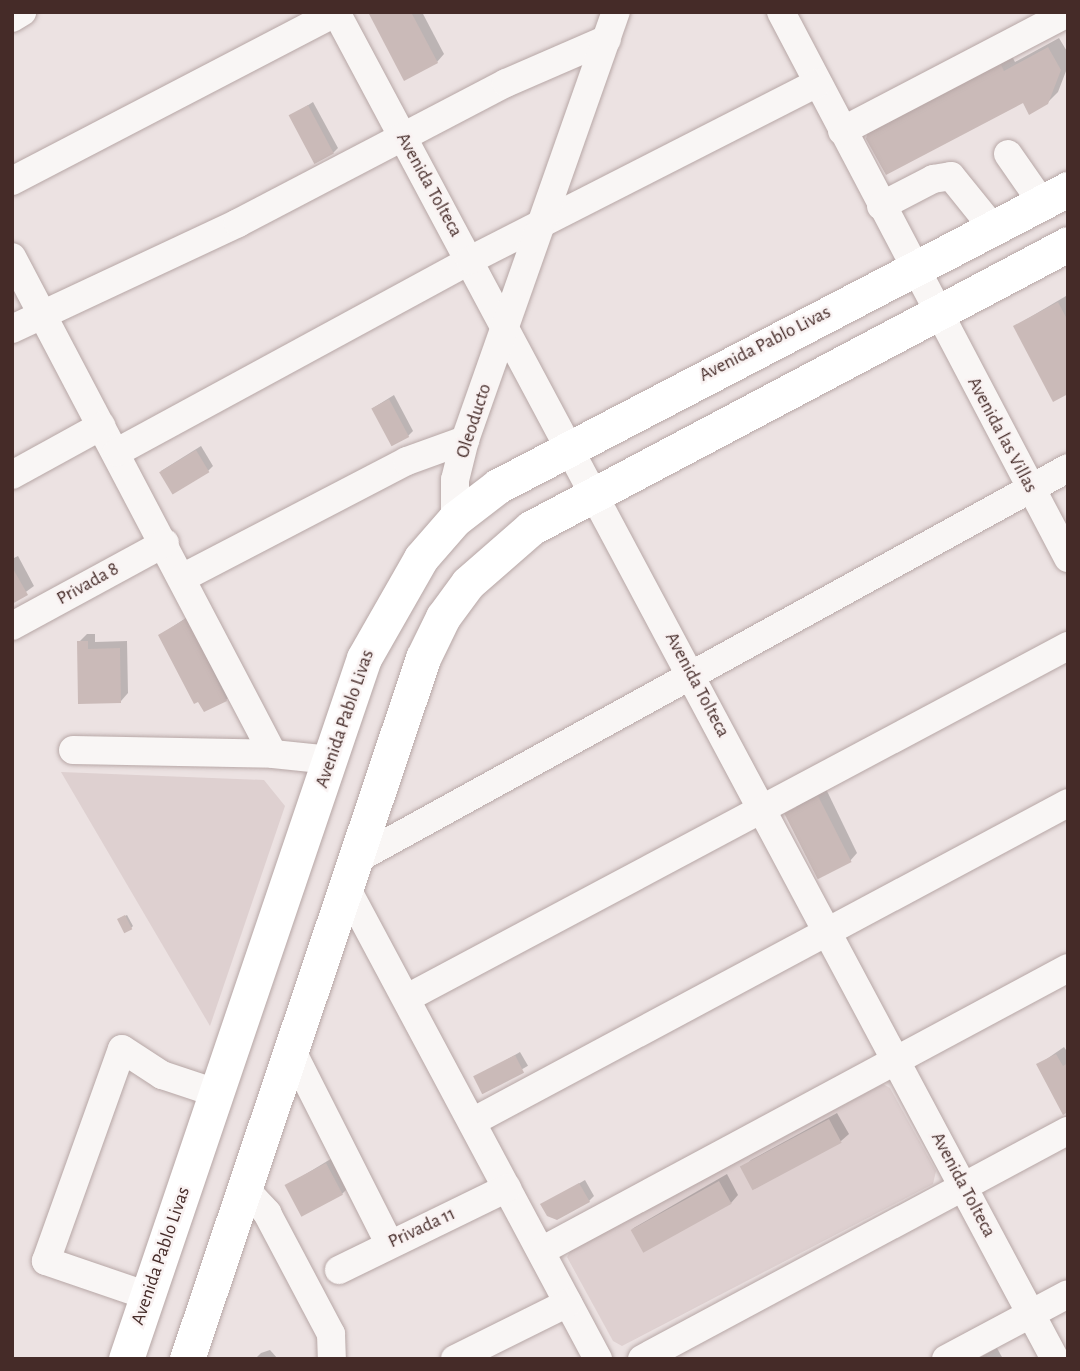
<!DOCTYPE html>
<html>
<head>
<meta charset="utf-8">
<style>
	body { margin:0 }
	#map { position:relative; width:1080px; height:1371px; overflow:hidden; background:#ece2e2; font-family:"Alegreya Sans",sans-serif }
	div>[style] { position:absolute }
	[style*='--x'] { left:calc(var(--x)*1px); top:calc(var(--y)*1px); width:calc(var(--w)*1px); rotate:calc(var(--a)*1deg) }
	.built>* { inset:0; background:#ded0d0 }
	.shadow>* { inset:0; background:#0003; transform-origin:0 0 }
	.building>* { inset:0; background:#cabab8; transform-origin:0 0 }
	.roads { filter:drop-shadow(0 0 2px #b7a7a6) drop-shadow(0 0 2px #b7a7a6) }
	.minor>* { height:28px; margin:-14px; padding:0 14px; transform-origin:14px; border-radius:14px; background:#f9f6f5 }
	.major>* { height:35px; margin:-17.5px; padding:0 17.5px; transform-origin:17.5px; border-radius:17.5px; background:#fff }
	span { translate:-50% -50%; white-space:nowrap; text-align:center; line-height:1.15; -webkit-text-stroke:5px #f9f2f2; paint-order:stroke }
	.street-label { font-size:19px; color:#452b28 }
	.frame { position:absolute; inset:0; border:14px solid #452b28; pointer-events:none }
</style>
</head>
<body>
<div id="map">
	<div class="built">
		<div style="clip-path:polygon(61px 772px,264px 780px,285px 806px,210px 1026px)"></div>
		<div style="clip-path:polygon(883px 1084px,890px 1088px,936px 1171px,933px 1184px,622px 1346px,613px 1341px,567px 1257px,571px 1250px)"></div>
	</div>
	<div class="shadow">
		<div style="clip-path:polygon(370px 12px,422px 12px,444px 54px,437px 62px)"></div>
		<div style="clip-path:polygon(1059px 38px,1068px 53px,1068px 66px,1058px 92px,1047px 103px,1024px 100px,870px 126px,1008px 49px,1015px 62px)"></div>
		<div style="clip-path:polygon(313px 102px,338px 148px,333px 153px,291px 116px)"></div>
		<div style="clip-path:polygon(1066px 296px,1068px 299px,1068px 392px,1015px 326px)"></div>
		<div style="clip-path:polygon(394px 395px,413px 431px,408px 436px,373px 408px)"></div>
		<div style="clip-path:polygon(201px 446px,213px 466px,208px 471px,161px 471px)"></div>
		<div style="clip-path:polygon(18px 556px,34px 586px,12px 602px,12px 559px)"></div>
		<div style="clip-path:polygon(195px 612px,234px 692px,226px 700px,160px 635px)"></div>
		<div style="clip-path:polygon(87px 634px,95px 634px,95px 642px,127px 641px,128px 693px,121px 701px,79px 642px)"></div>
		<div style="clip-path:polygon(826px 789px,857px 853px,850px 861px,794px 805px)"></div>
		<div style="clip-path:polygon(127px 915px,133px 926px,131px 928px,121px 918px)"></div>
		<div style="clip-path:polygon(1064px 1047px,1068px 1053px,1068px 1110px,1038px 1065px)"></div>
		<div style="left:520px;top:1052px;width:16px;height:51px;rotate:60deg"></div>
		<div style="clip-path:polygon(837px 1113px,849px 1134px,841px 1141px,754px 1189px,743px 1168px,751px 1160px)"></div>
		<div style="clip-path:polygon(334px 1157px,350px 1186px,342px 1194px,286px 1186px)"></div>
		<div style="clip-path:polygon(727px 1174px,738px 1195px,731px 1203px,632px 1229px)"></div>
		<div style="clip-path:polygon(585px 1180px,594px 1196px,589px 1201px,542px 1205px)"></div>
		<div style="clip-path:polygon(997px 1348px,1003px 1359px,979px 1359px,979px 1358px)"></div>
		<div style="clip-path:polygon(270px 1350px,278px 1359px,255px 1359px,261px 1353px)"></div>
	</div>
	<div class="building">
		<div style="clip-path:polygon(368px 12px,411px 12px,438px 63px,404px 81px)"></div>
		<div style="clip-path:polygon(1048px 47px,1061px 70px,1048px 104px,1029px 115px,1023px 103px,886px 175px,866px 139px,869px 125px,998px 58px,1004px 71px)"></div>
		<div style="left:308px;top:105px;width:55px;height:22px;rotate:62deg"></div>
		<div style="clip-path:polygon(1058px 302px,1068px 321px,1068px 394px,1053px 402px,1013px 326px)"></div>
		<div style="left:389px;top:399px;width:43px;height:20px;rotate:62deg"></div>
		<div style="left:196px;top:450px;width:26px;height:43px;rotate:59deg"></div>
		<div style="clip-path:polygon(12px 567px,28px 595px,12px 604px)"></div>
		<div style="clip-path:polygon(187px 618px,227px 701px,204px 712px,198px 702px,194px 704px,158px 635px)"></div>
		<div style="clip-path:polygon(77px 641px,88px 641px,88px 649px,120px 648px,121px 703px,78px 704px)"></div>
		<div style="left:818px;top:796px;width:74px;height:38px;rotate:63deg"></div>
		<div style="left:125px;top:915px;width:16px;height:9px;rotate:63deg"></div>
		<div style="clip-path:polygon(1056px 1054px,1063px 1066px,1068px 1063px,1068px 1112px,1063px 1115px,1036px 1064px)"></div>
		<div style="left:515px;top:1055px;width:20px;height:47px;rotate:63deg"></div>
		<div style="left:829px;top:1119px;width:27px;height:101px;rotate:62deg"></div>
		<div style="left:326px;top:1163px;width:36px;height:47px;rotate:62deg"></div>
		<div style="left:719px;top:1181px;width:26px;height:101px;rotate:61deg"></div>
		<div style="clip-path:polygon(579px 1183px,590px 1202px,557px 1220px,547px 1216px,540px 1204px)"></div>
	</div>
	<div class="roads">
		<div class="minor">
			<div style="--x:781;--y:12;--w:617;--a:62.27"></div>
			<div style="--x:12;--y:18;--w:12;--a:-31"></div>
			<div style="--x:842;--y:131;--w:255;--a:-27.6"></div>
			<div style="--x:1008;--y:154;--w:60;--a:55.2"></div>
			<div style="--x:12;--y:181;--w:365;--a:-27.5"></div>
			<div style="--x:336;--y:12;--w:1527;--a:61.91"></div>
			<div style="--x:881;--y:206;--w:59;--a:-27.4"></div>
			<div style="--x:933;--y:179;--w:18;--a:-9"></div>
			<div style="--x:951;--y:176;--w:67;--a:51.1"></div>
			<div style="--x:12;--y:257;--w:561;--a:62.29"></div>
			<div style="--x:273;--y:754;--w:58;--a:5.9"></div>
			<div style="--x:12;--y:329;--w:250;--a:-25.1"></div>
			<div style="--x:238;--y:223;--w:302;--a:-27.6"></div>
			<div style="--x:506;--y:83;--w:110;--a:-23.5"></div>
			<div style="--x:117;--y:452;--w:402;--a:-28.5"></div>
			<div style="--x:470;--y:260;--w:390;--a:-27"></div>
			<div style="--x:12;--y:475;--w:102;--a:-28.8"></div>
			<div style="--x:455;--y:519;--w:39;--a:-90"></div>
			<div style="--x:455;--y:480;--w:41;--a:-76"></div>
			<div style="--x:465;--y:440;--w:454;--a:-70.6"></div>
			<div style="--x:184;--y:577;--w:251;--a:-27.5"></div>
			<div style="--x:407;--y:461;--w:62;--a:-19.9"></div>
			<div style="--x:12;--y:626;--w:174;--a:-28.5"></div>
			<div style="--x:73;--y:750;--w:200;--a:1.1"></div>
			<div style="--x:359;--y:858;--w:809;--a:-28.81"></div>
			<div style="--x:348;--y:891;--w:531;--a:61.89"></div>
			<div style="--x:407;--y:998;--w:749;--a:-28.04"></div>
			<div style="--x:292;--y:1051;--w:215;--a:63.2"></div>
			<div style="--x:472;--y:1122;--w:676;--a:-28.16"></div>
			<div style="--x:245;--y:1189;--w:33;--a:47"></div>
			<div style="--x:267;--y:1213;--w:137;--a:62.1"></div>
			<div style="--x:331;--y:1334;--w:25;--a:88"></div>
			<div style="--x:541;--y:1251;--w:598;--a:-28.24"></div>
			<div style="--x:339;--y:1270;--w:187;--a:-26"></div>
			<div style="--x:148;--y:1296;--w:108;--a:-161.1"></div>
			<div style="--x:46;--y:1261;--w:225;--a:-70.3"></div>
			<div style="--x:122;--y:1049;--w:48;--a:33"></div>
			<div style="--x:162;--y:1075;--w:57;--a:18.4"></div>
			<div style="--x:455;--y:1359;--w:126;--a:-26.4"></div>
			<div style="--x:642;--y:1359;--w:483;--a:-28.2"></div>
			<div style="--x:946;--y:1359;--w:138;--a:-28"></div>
		</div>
		<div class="major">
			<div style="--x:126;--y:1359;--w:740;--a:-71.25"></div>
			<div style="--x:364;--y:658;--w:115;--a:-60.3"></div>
			<div style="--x:421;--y:558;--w:52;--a:-48.9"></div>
			<div style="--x:455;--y:519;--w:54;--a:-37.5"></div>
			<div style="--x:498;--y:486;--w:643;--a:-27.52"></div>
			<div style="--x:187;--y:1359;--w:740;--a:-71.39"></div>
			<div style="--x:423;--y:658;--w:46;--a:-64"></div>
			<div style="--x:443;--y:617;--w:42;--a:-53.7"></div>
			<div style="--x:468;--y:583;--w:84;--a:-41.1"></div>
			<div style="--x:531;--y:528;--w:607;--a:-27.87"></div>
		</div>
	</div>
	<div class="street-label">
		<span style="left:429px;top:185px;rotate:61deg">Avenida Tolteca</span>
		<span style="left:765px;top:344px;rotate:-27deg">Avenida Pablo Livas</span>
		<span style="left:474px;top:421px;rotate:-72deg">Oleoducto</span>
		<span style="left:1002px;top:435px;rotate:62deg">Avenida las Villas</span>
		<span style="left:88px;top:584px;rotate:-29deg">Privada 8</span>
		<span style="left:697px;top:685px;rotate:62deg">Avenida Tolteca</span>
		<span style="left:345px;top:719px;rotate:-71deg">Avenida Pablo Livas</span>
		<span style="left:963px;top:1185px;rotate:62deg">Avenida Tolteca</span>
		<span style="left:422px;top:1228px;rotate:-25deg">Privada 11</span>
		<span style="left:161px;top:1256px;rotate:-71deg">Avenida Pablo Livas</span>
	</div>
	<div class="frame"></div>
</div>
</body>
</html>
